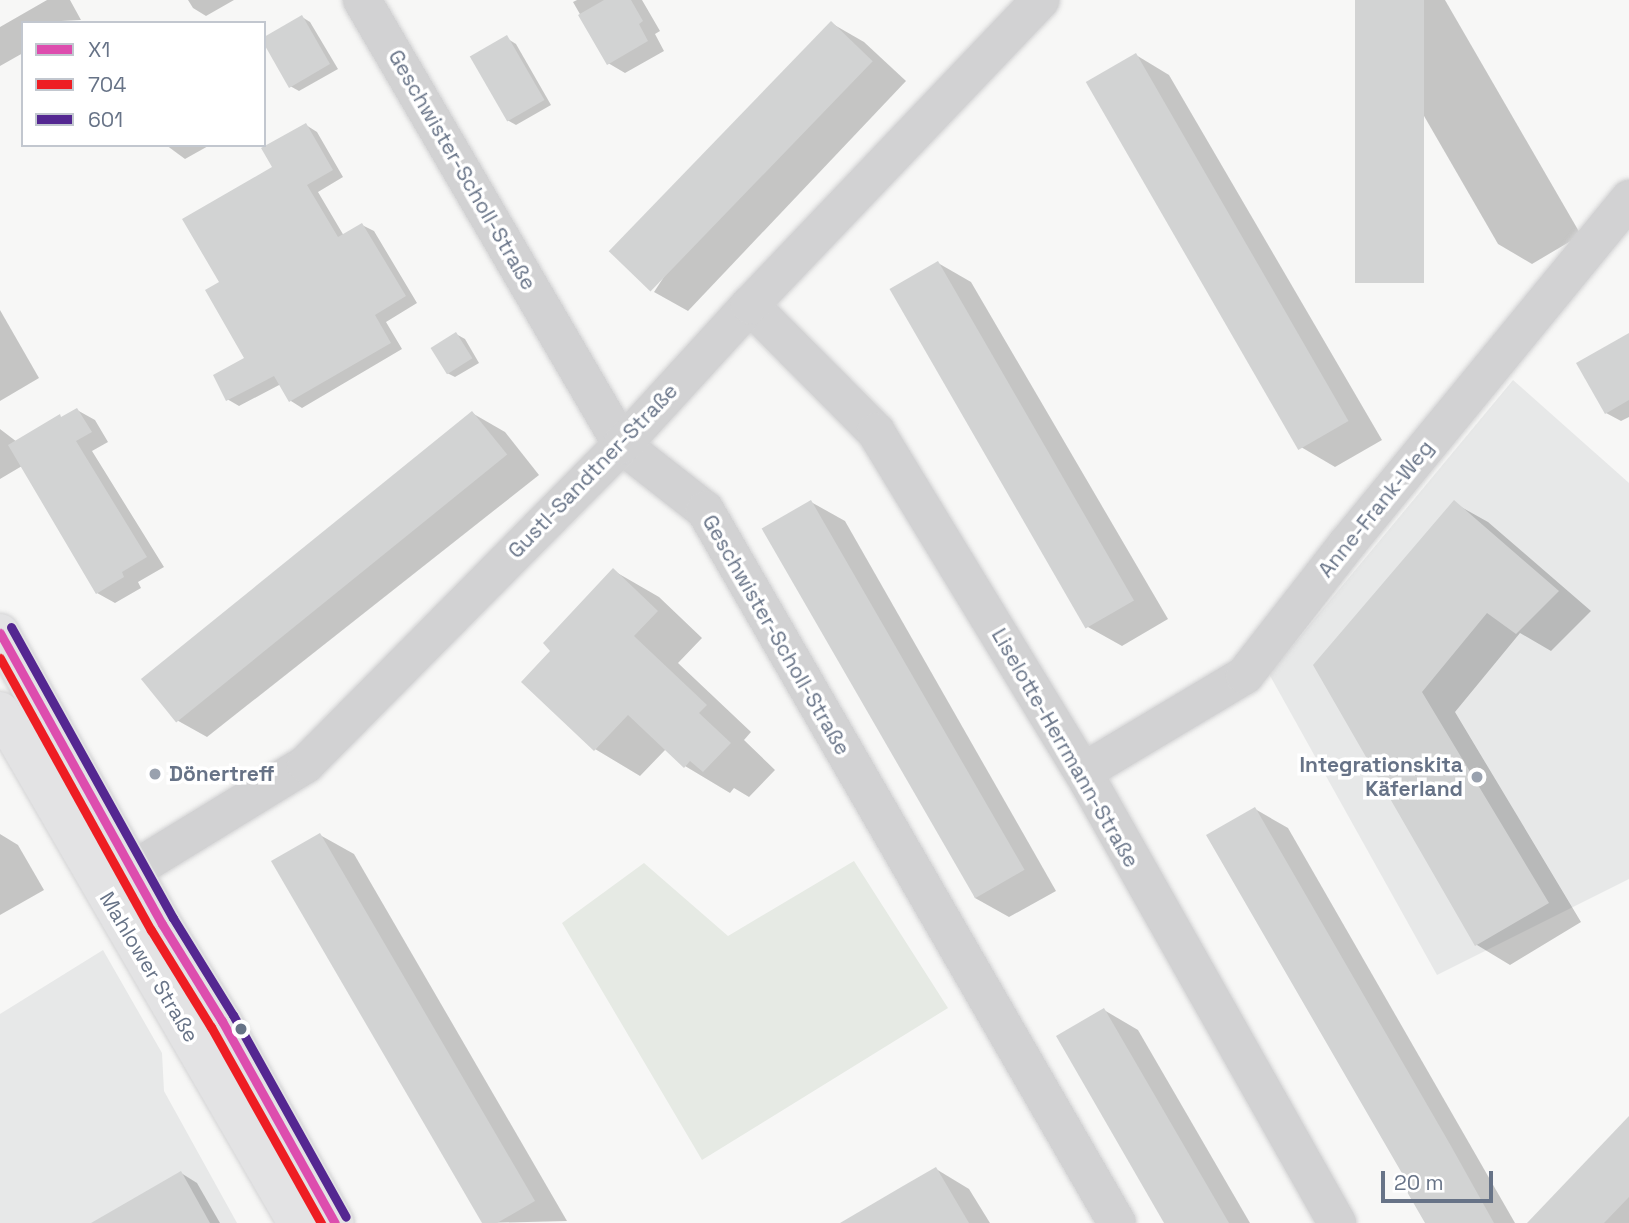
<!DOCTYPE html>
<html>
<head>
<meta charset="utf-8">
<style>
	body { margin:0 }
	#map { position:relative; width:1629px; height:1223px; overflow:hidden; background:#f7f7f6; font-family:"Space Grotesk",sans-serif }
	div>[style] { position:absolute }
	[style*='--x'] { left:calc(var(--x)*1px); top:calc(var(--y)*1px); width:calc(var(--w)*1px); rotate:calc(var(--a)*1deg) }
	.built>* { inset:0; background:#e7e8e8 }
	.green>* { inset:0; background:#e6eae4 }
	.shadow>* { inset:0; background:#0003 }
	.building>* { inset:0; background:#d2d3d3; transform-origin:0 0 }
	.roads { filter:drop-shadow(0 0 2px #d3d3d4) drop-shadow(0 0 2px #d3d3d4) }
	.minor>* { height:38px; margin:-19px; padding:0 19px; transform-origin:19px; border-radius:19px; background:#d2d2d3 }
	.major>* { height:38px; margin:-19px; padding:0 19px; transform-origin:19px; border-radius:19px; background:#e3e3e4 }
	.bus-1>* { height:9px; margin:-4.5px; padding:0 4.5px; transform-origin:4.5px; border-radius:4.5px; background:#dd4dae }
	.bus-2>* { height:9px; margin:-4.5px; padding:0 4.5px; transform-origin:4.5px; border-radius:4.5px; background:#ee1d23 }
	.bus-3>* { height:9px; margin:-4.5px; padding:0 4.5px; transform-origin:4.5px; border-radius:4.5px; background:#542791 }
	.dots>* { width:19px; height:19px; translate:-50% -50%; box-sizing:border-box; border:4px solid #fff; border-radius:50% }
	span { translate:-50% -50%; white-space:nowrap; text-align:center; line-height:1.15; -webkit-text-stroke:7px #fff; paint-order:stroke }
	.street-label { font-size:21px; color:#677387 }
	.poi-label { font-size:21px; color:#677387; font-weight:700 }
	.right { translate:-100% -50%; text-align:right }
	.left { translate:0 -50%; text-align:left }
	.legend { position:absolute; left:21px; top:21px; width:245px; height:126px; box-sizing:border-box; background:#fff; border:2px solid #c2c7cf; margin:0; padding:9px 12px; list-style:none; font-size:21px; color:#677387 }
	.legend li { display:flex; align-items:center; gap:14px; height:35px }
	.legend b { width:35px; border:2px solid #c2c7cf }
	.scale { position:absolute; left:1381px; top:1171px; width:112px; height:32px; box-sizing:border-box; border:4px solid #677387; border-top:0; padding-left:9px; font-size:21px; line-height:24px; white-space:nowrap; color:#677387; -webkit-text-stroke:5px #fff; paint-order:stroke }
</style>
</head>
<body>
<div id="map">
	<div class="built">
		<div style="clip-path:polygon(1513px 380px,1629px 483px,1629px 879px,1437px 975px,1269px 674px)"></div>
		<div style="clip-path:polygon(103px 950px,162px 1053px,164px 1091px,237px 1223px,0 1223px,0 1014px)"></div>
	</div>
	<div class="green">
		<div style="clip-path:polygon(854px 861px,948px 1008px,702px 1160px,562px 923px,644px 863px,728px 936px)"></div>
	</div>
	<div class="shadow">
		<div style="clip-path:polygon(47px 0,70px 0,81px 20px,23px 23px,23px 53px,0 66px,0 27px)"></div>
		<div style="clip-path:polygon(188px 0,234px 0,206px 16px,193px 8px)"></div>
		<div style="clip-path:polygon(577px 0,642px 0,660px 31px,655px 34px,664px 51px,625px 73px,608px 63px,573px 2px)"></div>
		<div style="clip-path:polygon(1357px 0,1445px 0,1581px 235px,1532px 264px,1498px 244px)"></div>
		<div style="clip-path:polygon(302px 17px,310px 22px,338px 69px,299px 91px,290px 86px)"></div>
		<div style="clip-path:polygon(831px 23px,864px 42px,906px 81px,688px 311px,654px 292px)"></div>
		<div style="clip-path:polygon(508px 39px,516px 44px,551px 105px,516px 125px,507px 120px)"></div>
		<div style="clip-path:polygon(1136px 55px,1169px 75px,1382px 440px,1335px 467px,1301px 447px)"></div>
		<div style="clip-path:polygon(306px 125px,317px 132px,343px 177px,318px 192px,344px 236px,362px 225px,374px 231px,417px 303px,386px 322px,402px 349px,302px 408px,291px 401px,281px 384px,239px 406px,227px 399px,247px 359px,221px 283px,274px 168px)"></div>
		<div style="clip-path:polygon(166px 145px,210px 145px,185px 159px)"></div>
		<div style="clip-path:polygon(938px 263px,971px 282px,1168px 619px,1122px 646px,1088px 627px)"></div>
		<div style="clip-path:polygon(0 310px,39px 378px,0 401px)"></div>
		<div style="clip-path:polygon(456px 334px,465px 339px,479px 363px,455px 377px,447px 373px)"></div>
		<div style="clip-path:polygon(1629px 335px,1629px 417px,1621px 421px,1606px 413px)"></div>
		<div style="clip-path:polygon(77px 410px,95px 420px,108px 442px,92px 451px,164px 567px,138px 582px,141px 588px,115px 603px,97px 593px,22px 466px,0 479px,0 429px,17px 442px)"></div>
		<div style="clip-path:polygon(472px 413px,505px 432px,539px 475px,207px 737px,173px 718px)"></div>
		<div style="clip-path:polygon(811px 502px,845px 521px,1056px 891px,1009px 917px,975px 898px)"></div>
		<div style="clip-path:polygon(1454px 503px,1488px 522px,1591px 611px,1551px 651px,1520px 633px,1455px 712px,1581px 922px,1510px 965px,1477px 945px,1315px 665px)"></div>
		<div style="clip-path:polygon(614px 571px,659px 597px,702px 638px,678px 663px,751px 732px,744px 740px,775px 770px,749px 797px,734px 788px,730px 793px,685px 766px,666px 749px,640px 776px,595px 749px,553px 651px)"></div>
		<div style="clip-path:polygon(1255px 809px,1288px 828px,1515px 1223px,1428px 1223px)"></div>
		<div style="clip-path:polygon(0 834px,18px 845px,44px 890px,0 915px)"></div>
		<div style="clip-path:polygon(320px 835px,354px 854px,567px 1221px,484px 1223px)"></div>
		<div style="clip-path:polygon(1104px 1010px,1138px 1030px,1250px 1223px,1166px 1223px)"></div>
		<div style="clip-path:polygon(1629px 1119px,1629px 1223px,1529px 1223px)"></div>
		<div style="clip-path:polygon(936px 1169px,969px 1189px,990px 1223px,844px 1223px)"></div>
		<div style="clip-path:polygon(181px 1173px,197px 1183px,220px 1223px,95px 1223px)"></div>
	</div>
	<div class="building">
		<div style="clip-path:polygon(604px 0,631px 0,643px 21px,639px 24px,648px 41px,607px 65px,578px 15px)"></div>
		<div style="left:1355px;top:0;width:69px;height:283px"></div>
		<div style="clip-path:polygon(302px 15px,330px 64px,289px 88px,264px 44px,264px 37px)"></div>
		<div style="left:831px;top:21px;width:58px;height:320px;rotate:44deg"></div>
		<div style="left:507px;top:35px;width:75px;height:43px;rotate:60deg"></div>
		<div style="left:1136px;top:53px;width:425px;height:58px;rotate:60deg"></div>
		<div style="clip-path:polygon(306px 123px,333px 170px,307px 185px,338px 237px,362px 223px,406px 296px,375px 315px,391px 343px,289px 402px,274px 376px,226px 401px,213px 375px,244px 358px,205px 290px,219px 282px,182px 219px,272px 167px,261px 148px)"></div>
		<div style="left:938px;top:261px;width:392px;height:56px;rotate:60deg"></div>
		<div style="left:456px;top:332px;width:31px;height:30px;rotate:58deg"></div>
		<div style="clip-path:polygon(1629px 333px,1629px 400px,1605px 414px,1576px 363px)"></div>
		<div style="clip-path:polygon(77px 408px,92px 432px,76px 441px,147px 557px,122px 572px,124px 577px,96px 594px,8px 445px,60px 414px,61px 417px)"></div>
		<div style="left:472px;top:411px;width:56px;height:426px;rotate:51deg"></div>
		<div style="left:811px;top:500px;width:427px;height:57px;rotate:60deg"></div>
		<div style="clip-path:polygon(1454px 500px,1559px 591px,1516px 634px,1487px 613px,1422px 692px,1549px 903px,1475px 946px,1313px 665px)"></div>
		<div style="clip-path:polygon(613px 568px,658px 611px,634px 636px,707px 705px,699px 713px,731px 743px,703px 772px,690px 761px,684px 768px,628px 715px,594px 751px,521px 682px,550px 651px,543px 643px)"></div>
		<div style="clip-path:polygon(1255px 807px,1451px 1146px,1494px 1223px,1425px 1223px,1399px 1178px,1403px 1175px,1206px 835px)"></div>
		<div style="clip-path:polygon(320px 833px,535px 1201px,497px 1223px,482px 1223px,271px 861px)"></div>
		<div style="clip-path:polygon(1104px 1008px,1229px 1223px,1164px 1223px,1056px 1036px)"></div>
		<div style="clip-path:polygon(1629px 1116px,1629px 1197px,1604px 1223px,1527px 1223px)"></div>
		<div style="clip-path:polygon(936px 1167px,969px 1223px,840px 1223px,903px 1186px)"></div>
		<div style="clip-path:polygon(181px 1171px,210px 1223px,91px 1223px)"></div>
	</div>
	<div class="roads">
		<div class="minor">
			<div style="--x:362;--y:0;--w:515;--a:59.7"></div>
			<div style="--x:622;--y:445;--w:105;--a:38.1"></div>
			<div style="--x:705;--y:510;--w:823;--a:59.98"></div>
			<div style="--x:750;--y:305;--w:179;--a:45.2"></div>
			<div style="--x:876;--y:432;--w:398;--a:58.7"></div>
			<div style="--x:1083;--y:772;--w:518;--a:60.61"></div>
			<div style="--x:1083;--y:772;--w:189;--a:-30.9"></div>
			<div style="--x:1245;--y:675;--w:166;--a:-52.1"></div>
			<div style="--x:1347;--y:544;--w:446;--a:-50.7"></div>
			<div style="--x:104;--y:888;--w:237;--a:-31.5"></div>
			<div style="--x:306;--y:764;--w:449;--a:-45.3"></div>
			<div style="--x:622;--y:445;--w:190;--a:-47.6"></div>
			<div style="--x:750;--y:305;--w:421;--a:-46.4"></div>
		</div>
		<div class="major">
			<div style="--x:0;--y:633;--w:333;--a:60.9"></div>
			<div style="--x:162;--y:924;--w:114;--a:58.3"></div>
			<div style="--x:222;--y:1021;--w:231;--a:60.8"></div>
			<div style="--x:0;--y:711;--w:592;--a:59.88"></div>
		</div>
	</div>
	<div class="bus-1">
		<div style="--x:0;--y:633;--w:333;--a:60.9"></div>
		<div style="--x:162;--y:924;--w:114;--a:58.3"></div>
		<div style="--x:222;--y:1021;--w:231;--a:60.8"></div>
	</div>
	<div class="bus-2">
		<div style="--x:0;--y:658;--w:311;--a:61"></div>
		<div style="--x:151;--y:930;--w:114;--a:58.3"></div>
		<div style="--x:211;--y:1027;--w:225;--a:60.7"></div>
	</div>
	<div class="bus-3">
		<div style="--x:11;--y:627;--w:333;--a:60.9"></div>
		<div style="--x:173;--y:918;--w:114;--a:58.3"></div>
		<div style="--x:233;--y:1015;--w:231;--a:60.8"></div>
	</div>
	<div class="dots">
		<div style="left:155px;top:774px;background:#99a1ae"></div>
		<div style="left:1477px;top:777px;background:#99a1ae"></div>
		<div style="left:241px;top:1029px;background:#677387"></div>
	</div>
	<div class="street-label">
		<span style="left:462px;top:170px;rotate:60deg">Geschwister-Scholl-Straße</span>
		<span style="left:593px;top:471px;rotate:-46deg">Gustl-Sandtner-Straße</span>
		<span style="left:1376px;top:509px;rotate:-51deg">Anne-Frank-Weg</span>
		<span style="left:776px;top:635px;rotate:60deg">Geschwister-Scholl-Straße</span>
		<span style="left:1065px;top:748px;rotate:60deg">Liselotte-Herrmann-Straße</span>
		<span style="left:149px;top:967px;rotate:59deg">Mahlower Straße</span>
	</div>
	<div class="poi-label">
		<span class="right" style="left:1463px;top:777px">Integrationskita<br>Käferland</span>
		<span class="left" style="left:169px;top:774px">Dönertreff</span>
	</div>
	<ul class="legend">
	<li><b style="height:9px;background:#dd4dae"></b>X1</li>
	<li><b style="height:9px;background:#ee1d23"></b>704</li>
	<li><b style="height:9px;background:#542791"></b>601</li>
	</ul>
	<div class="scale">20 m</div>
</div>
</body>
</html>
